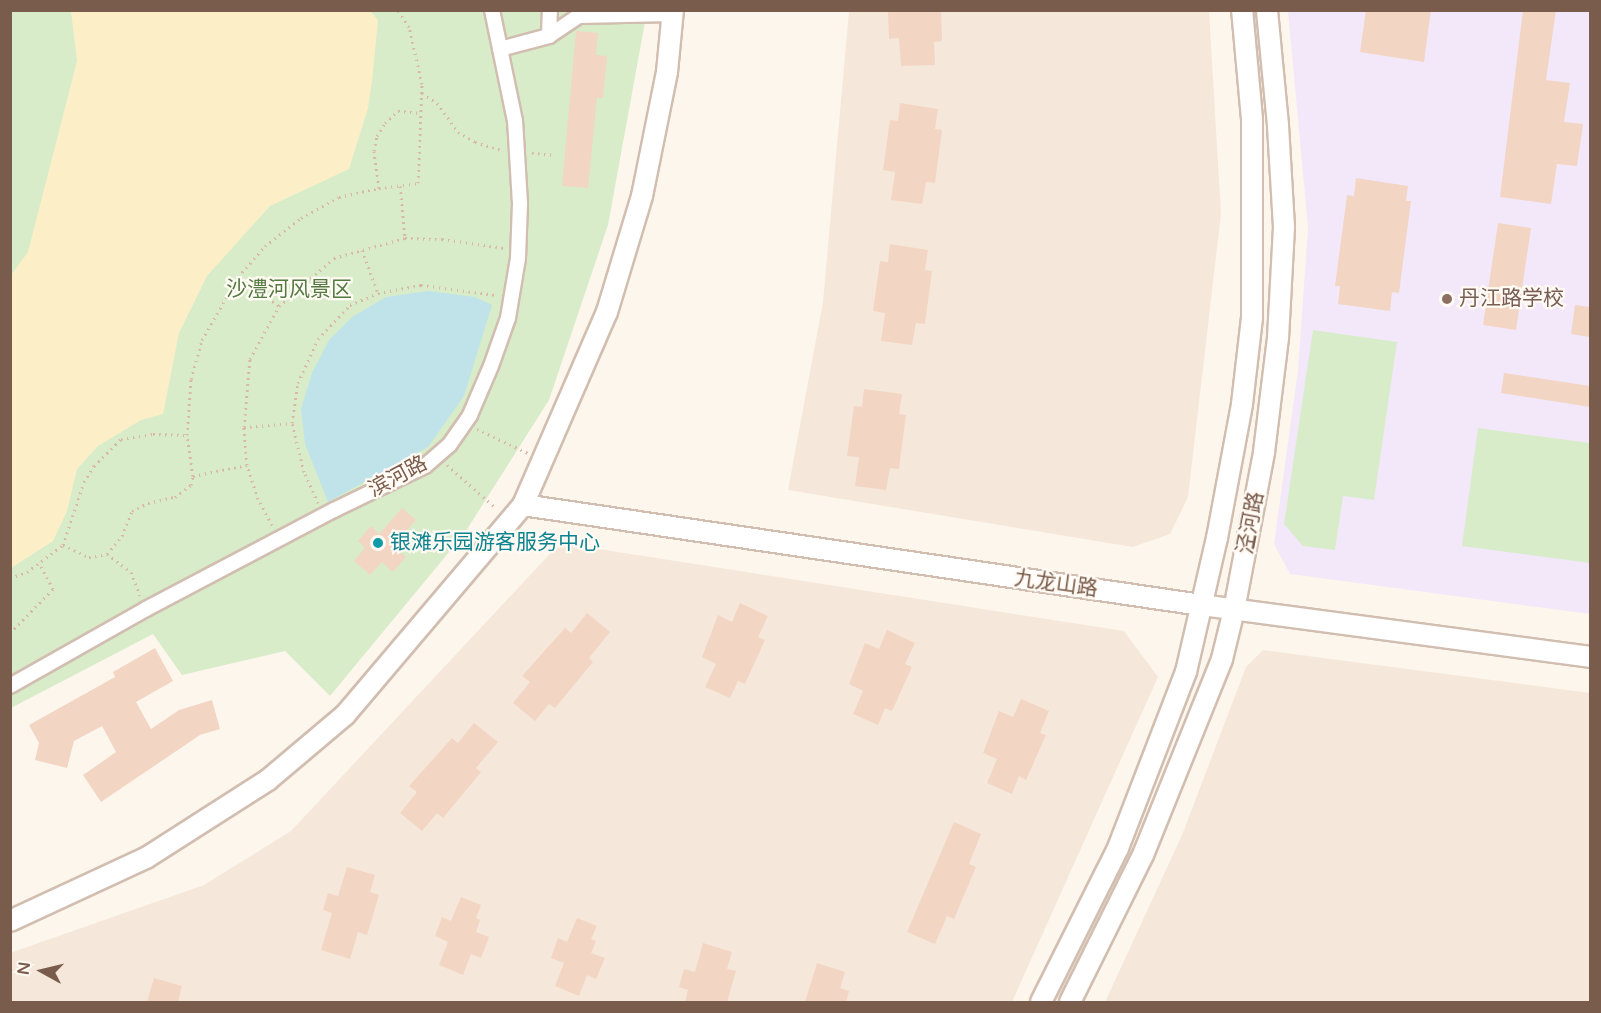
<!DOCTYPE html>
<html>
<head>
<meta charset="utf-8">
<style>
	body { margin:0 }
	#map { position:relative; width:1601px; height:1013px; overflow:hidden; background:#fdf6ec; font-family:"Varela Round","Noto Sans SC",sans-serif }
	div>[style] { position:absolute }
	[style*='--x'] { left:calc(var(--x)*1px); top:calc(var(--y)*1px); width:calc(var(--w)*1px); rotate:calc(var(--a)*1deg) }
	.residential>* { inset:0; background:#f5e8da }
	.education>* { inset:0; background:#f3e8fa }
	.green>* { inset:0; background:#d8ecc9 }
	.sand>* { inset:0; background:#fcefc7 }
	.water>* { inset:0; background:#bfe3e8 }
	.building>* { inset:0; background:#f3d5c3 }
	.path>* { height:3px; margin-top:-1.5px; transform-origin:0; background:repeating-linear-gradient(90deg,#d9b8a5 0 1.5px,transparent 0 6px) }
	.roads { filter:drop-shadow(2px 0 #d1beb0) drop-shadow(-2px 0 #d1beb0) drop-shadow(0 2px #d1beb0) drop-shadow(0 -2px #d1beb0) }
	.street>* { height:14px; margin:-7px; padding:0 7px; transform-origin:7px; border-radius:7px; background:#fff }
	.secondary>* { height:20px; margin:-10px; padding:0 10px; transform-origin:10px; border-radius:10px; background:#fff }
	.dots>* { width:16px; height:16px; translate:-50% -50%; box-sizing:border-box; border:3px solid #fffaf3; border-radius:50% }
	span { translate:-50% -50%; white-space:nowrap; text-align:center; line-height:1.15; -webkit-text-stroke:4.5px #fffaf3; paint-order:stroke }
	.park-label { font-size:21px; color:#537a41 }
	.education-label { font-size:21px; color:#785e54 }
	.left { translate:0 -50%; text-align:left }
	.street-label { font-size:21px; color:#7a5c4d }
	.culture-label { font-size:21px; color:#0d838f }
	.frame { position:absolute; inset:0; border:12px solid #7a5c4d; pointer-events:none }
	.north { position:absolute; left:12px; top:941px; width:60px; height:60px; -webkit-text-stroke:4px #fffaf3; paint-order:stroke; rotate:278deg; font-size:16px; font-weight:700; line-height:24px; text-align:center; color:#7a5c4d }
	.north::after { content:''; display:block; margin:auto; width:21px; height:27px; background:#7a5c4d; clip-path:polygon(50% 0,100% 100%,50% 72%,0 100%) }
</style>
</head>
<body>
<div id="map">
	<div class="residential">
		<i style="clip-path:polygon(849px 11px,1209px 11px,1221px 214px,1188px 497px,1170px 534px,1133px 547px,788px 490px,823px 302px)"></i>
		<i style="clip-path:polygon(560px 543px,1124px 631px,1158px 677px,1012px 1002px,11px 1002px,10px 953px,204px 885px,291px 831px)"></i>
		<i style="clip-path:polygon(1263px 650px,1590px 693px,1590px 1002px,1105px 1002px,1182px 835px,1246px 667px)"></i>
	</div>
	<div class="education">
		<i style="clip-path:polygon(1288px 11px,1590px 11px,1590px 614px,1290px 574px,1274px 544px,1298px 370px,1308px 228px)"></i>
	</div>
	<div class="green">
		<i style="clip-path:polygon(10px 11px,647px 11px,608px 225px,549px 400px,464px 534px,330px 696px,285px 651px,182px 675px,153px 634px,11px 708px)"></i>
		<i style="clip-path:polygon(1313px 330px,1397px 342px,1374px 500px,1343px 496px,1335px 550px,1303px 546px,1284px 524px)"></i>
		<i style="clip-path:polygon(1478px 428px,1590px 443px,1590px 563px,1462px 546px)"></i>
	</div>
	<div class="sand">
		<i style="clip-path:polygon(71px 11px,370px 11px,378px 20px,372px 81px,368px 108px,349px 169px,270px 206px,207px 276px,179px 333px,163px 414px,141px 420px,98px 446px,77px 469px,67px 511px,53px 541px,11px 568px,11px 275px,28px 252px,77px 61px)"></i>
	</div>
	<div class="water">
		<i style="clip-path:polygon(428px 291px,475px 297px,492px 305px,464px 396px,428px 447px,328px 502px,305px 444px,301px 409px,312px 373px,329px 340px,352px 317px,386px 297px)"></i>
	</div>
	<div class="building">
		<i style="clip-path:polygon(888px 10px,941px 10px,942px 41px,934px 42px,935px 65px,901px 66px,899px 38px,889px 39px)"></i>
		<i style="clip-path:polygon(1366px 10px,1431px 10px,1424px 62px,1360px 52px)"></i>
		<i style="clip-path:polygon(1523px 10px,1556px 10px,1546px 80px,1570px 83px,1564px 122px,1583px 124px,1577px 166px,1557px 164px,1551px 204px,1500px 197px)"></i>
		<i style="clip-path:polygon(576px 31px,598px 33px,596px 55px,607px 56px,603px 98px,597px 98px,588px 188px,562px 186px)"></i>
		<i style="clip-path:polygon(900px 103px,938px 109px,935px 129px,942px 130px,935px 183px,926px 182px,922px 204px,891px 200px,895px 172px,883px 170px,890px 120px,898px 121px)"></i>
		<i style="clip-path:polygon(1356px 178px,1408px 186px,1406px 201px,1411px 201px,1399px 293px,1392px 292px,1390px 311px,1338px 304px,1340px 286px,1335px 286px,1347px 195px,1354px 196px)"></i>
		<i style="clip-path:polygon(1498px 223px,1531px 228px,1516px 330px,1483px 325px)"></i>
		<i style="clip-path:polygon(890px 244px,928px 250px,925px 270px,932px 271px,925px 324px,916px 323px,912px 345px,881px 341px,885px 313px,873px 311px,880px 261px,888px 262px)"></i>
		<i style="clip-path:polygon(1575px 305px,1590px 307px,1590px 337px,1571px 334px)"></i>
		<i style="clip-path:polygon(1504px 373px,1590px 386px,1590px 407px,1501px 393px)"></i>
		<i style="clip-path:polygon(864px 389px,902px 394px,899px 414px,906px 415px,899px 469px,890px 468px,886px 490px,855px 486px,859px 457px,847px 456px,854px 406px,862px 407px)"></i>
		<i style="clip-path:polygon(402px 508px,416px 520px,393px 546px,406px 557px,393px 572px,382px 562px,370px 575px,354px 561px,365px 548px,358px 541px,371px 526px,379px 534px)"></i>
		<i style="clip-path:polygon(740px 603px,768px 616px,758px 637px,765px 640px,745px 684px,738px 681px,730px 698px,705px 687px,716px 664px,702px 657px,718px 615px,732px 622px)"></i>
		<i style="clip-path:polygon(587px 613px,610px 632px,589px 658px,593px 662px,555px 708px,549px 704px,535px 721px,513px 703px,530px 682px,522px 676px,565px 628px,571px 633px)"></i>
		<i style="clip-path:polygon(887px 630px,915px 643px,905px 664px,912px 667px,892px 711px,885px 708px,878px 725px,853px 714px,863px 691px,849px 684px,865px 643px,879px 649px)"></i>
		<i style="clip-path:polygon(155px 648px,173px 681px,136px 702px,151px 729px,179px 710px,212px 700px,220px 729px,200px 735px,101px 802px,83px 775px,116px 752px,102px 726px,74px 741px,67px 768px,35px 760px,39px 743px,29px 725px,115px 677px,113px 672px)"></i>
		<i style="clip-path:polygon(1021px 699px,1049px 711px,1040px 733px,1046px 735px,1026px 780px,1019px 776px,1012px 794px,987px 783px,997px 759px,983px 753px,999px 711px,1013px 717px)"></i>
		<i style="clip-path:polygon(474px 723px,498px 742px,476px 768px,481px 772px,443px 818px,437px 813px,422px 831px,400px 813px,417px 792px,409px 786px,452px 738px,458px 743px)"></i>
		<i style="clip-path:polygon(954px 822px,981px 834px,969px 864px,976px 867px,954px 919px,947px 916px,935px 944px,907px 932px)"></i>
		<i style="clip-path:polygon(347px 867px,375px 875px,370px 892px,379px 895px,367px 935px,358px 932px,350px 959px,321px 950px,332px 913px,323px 910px,328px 893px,338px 896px)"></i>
		<i style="clip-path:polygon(461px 897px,481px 905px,476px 918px,480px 920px,476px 932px,489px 937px,481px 958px,471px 954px,463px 975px,439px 965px,448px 942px,435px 936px,442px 917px,451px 921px)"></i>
		<i style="clip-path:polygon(577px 918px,597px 926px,591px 939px,596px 941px,591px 953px,605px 958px,596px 979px,587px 975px,579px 996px,555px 986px,564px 963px,551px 958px,558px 938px,567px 942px)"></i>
		<i style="clip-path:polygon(703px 943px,732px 952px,727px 969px,736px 971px,727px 1002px,685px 1002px,688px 990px,679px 987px,684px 969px,695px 972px)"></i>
		<i style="clip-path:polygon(817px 963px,845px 972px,840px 988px,849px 991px,846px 1002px,805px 1002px)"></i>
		<i style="clip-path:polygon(154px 978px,182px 986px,178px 1002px,147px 1002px)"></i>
	</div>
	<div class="path">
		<i style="--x:422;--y:93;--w:18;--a:34"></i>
		<i style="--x:437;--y:103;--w:36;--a:54"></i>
		<i style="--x:458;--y:132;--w:20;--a:30"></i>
		<i style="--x:475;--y:142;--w:27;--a:17"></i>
		<i style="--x:532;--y:153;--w:22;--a:5"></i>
		<i style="--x:400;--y:186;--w:52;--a:84.5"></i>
		<i style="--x:379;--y:188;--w:37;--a:-98"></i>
		<i style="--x:374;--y:151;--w:15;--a:-79"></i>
		<i style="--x:377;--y:136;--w:15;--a:-58"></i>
		<i style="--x:385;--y:123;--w:18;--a:-43"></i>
		<i style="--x:398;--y:111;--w:23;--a:5"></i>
		<i style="--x:362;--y:250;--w:46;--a:69.6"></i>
		<i style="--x:238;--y:277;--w:50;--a:35.3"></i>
		<i style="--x:244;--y:427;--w:48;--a:-4.8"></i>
		<i style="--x:477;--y:429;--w:56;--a:25.2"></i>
		<i style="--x:447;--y:465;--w:65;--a:41.3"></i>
		<i style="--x:193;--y:476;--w:55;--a:-11.5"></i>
		<i style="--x:318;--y:503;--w:34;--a:-114"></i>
		<i style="--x:304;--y:472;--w:50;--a:-103.8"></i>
		<i style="--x:292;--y:423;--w:40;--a:-81.5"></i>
		<i style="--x:298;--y:383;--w:48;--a:-65.6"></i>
		<i style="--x:318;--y:339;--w:47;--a:-46.7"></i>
		<i style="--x:350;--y:305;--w:30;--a:-23"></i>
		<i style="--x:378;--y:293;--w:44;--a:-10.5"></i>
		<i style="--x:421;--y:285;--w:77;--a:7.5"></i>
		<i style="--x:272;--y:525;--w:30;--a:-118"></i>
		<i style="--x:258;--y:499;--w:36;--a:-108"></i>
		<i style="--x:247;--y:465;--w:38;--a:-95"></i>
		<i style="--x:244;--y:427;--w:68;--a:-85"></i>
		<i style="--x:250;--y:359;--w:60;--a:-61.3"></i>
		<i style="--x:279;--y:306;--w:73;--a:-41.1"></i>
		<i style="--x:334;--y:258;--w:74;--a:-15.7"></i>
		<i style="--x:405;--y:238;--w:37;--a:2"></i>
		<i style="--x:442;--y:239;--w:64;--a:8.1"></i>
		<i style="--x:63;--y:545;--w:29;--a:25"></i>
		<i style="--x:89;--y:557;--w:18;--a:-9"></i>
		<i style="--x:107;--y:554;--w:23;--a:-50"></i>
		<i style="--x:122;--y:536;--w:27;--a:-68"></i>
		<i style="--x:132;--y:511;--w:18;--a:-27"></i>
		<i style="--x:148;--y:503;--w:28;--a:-13"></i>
		<i style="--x:175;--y:497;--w:20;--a:-37"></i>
		<i style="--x:191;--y:485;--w:9;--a:-77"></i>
		<i style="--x:193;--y:476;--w:41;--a:-98.3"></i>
		<i style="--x:107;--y:554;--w:30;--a:37"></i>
		<i style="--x:131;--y:572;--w:25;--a:69"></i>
		<i style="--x:10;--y:578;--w:18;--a:-19"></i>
		<i style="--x:27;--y:572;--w:45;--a:-36.9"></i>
		<i style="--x:63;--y:545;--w:66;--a:-71.6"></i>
		<i style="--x:84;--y:482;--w:19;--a:-58"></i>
		<i style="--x:94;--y:466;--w:38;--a:-45"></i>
		<i style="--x:121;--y:439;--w:32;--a:-9"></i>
		<i style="--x:153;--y:434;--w:34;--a:2"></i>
		<i style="--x:187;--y:435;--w:56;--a:-85.9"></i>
		<i style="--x:191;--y:379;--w:41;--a:-74.2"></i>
		<i style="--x:202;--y:340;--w:73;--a:-60.3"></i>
		<i style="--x:238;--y:277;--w:41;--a:-48.9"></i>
		<i style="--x:265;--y:246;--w:46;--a:-37.9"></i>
		<i style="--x:301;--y:218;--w:43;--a:-28.9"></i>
		<i style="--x:339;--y:197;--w:41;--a:-12.7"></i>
		<i style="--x:379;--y:188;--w:39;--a:-7"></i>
		<i style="--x:418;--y:183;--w:99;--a:-87.7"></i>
		<i style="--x:422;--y:84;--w:58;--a:-102.8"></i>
		<i style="--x:409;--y:27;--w:20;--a:-123"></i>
		<i style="--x:10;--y:633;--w:62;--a:-45.7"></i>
		<i style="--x:53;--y:589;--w:30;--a:-118"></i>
	</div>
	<div class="roads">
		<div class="street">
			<i style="--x:549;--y:36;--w:26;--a:-88"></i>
			<i style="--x:500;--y:49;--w:51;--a:-14.9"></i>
			<i style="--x:549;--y:36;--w:36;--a:-34"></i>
			<i style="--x:579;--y:16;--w:93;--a:-1.2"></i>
			<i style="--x:10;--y:686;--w:156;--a:-29.5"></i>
			<i style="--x:146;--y:609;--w:212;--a:-27.8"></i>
			<i style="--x:334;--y:510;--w:101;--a:-25.8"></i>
			<i style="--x:425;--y:466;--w:33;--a:-41"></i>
			<i style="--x:450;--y:444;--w:35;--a:-55"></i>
			<i style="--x:470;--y:415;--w:53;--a:-66.8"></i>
			<i style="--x:491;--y:366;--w:51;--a:-70.5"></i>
			<i style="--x:508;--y:318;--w:61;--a:-80.5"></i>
			<i style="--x:518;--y:258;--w:54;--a:-87.9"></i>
			<i style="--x:520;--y:204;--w:83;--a:-93.4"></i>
			<i style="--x:515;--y:121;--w:113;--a:-101.7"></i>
		</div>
		<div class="secondary">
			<i style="--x:523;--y:505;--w:685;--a:8.39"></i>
			<i style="--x:1201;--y:605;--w:392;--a:7.6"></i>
			<i style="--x:10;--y:921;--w:150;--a:-24.9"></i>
			<i style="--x:146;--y:858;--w:145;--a:-32.6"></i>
			<i style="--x:268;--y:780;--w:101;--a:-40.2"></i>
			<i style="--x:345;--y:715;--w:275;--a:-49.7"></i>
			<i style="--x:523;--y:505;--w:210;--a:-66.5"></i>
			<i style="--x:607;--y:312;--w:121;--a:-73.2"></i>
			<i style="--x:642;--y:196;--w:126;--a:-78.6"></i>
			<i style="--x:667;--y:72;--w:62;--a:-84.5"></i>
			<i style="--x:1041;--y:1002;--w:172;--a:-63.4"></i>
			<i style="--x:1118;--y:848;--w:189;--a:-68.9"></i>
			<i style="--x:1186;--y:672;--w:138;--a:-77"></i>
			<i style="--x:1217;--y:538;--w:136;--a:-79.4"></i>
			<i style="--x:1242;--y:404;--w:87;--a:-83.4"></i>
			<i style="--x:1252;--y:318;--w:199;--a:-90"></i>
			<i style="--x:1252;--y:119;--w:109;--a:-95.2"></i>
			<i style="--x:1070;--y:1002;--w:164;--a:-63.6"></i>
			<i style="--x:1143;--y:855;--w:211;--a:-68"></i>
			<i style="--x:1222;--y:659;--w:50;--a:-76.2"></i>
			<i style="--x:1234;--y:610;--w:161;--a:-79.2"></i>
			<i style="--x:1264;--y:452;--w:115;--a:-83"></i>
			<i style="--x:1278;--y:338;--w:111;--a:-86.9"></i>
			<i style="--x:1284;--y:227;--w:102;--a:-93.4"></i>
			<i style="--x:1278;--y:125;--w:116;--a:-95.5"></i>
		</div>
	</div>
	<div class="dots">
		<i style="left:1447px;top:299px;background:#8d6e63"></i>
		<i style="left:378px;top:543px;background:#0f9aa8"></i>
	</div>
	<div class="park-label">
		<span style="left:289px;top:290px">沙澧河风景区</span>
	</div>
	<div class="education-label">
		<span class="left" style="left:1459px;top:299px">丹江路学校</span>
	</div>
	<div class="street-label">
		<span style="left:398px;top:477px;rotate:-28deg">滨河路</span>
		<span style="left:1251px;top:523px;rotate:-79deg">泾河路</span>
		<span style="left:1056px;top:584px;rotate:8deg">九龙山路</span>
	</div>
	<div class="culture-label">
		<span class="left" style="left:390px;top:543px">银滩乐园游客服务中心</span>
	</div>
	<div class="frame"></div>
	<div class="north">N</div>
</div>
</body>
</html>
